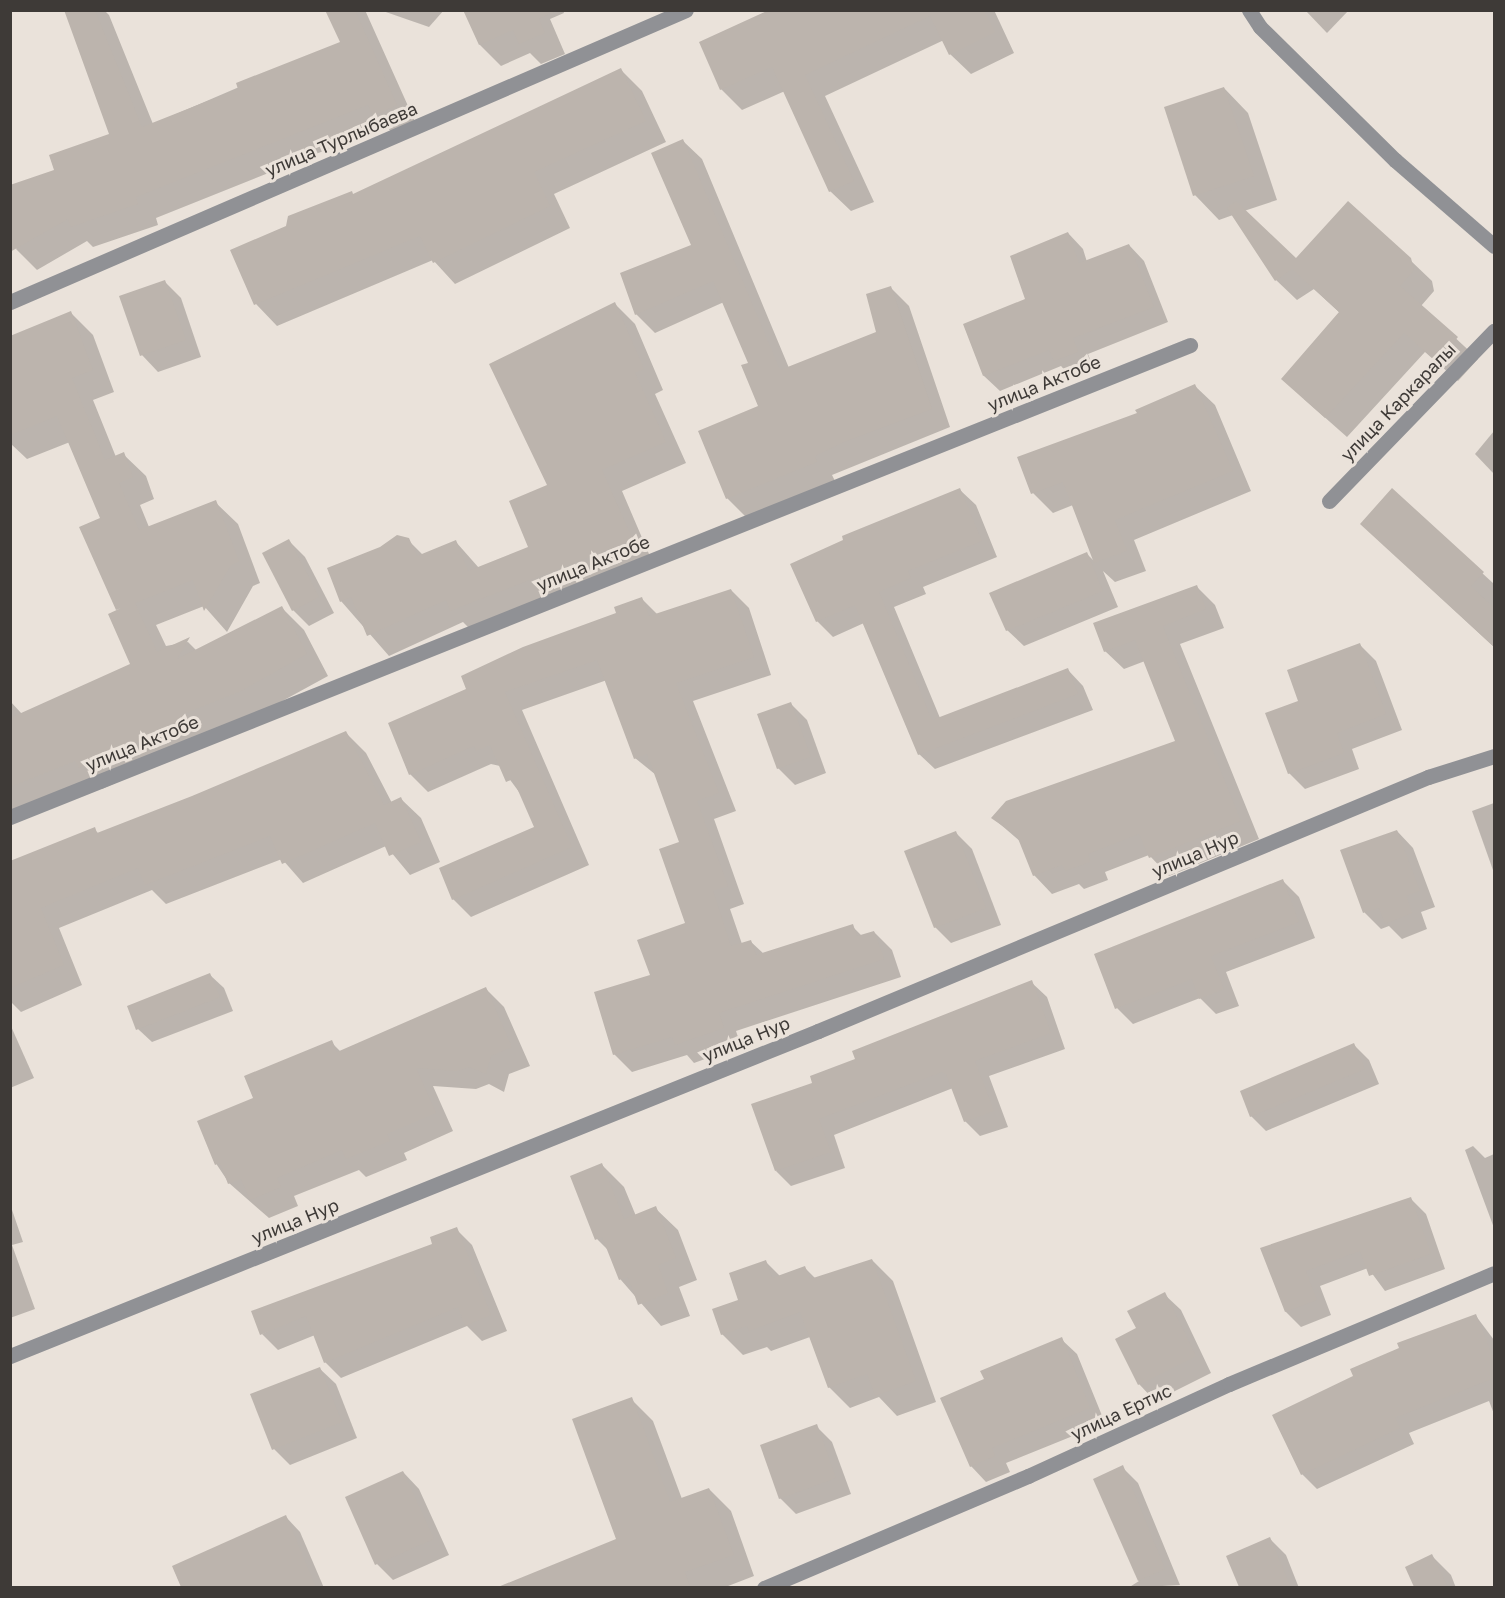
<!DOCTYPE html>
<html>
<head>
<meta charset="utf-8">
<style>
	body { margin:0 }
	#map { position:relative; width:1505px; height:1598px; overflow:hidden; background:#eae2da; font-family:"Golos Text",sans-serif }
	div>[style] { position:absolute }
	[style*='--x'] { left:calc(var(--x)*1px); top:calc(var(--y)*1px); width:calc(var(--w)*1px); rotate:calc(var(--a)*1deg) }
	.shadow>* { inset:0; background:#0003 }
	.building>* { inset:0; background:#bcb4ad }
	.minor>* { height:15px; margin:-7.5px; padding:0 7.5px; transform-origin:7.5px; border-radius:7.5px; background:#909195 }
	span { translate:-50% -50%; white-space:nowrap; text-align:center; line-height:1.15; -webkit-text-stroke:6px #eae2da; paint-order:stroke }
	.street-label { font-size:18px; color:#3e3a37 }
	.frame { position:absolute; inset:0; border:12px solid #3e3a37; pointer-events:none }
</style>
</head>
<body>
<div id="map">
	<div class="shadow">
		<i style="clip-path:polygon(66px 10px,104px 10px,109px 15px,153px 124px,342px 43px,327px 10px,365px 10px,417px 126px,395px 136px,386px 126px,156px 218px,158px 225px,93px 247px,87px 241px,37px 270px,16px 249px,56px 171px,111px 135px)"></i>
		<i style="clip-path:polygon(380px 10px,444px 10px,429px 27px)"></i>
		<i style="clip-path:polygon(465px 10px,563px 10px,564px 13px,550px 19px,565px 54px,541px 64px,530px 53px,501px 66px,480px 45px)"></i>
		<i style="clip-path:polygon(796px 10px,994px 10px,1014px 53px,971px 74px,950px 54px,944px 40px,825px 96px,874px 202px,851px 211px,830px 191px,785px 91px,742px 110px,721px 89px)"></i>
		<i style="clip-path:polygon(1305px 10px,1349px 10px,1327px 33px)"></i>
		<i style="clip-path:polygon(621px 70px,642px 91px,666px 142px,554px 194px,570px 228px,455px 284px,433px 260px,277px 326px,256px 304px,287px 227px)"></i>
		<i style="clip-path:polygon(1224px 88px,1248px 113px,1277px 200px,1244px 211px,1296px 260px,1410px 260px,1432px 281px,1434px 291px,1421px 306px,1478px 359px,1458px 381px,1425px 352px,1347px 437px,1304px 399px,1340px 313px,1314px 289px,1297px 300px,1276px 280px,1233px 215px,1219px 220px,1195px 195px)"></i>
		<i style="clip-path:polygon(683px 141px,702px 159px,789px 368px,877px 333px,891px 288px,909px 306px,950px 427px,832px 475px,835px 481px,746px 517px,727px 498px,760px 407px,750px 363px,724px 302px,655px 333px,636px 314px,693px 245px)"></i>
		<i style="clip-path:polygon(1068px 233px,1083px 249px,1087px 262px,1129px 245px,1144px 261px,1168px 322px,1088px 354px,1093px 367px,1070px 376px,1061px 366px,1000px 391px,984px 376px,964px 325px,1027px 300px)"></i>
		<i style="clip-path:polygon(165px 282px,181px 298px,201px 357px,158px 372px,142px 355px)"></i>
		<i style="clip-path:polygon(615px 304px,635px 324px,663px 390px,655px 394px,686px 463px,622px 491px,652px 561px,472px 631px,463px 622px,389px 656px,341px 601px,408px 540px,423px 555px,456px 542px,479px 568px,530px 548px)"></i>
		<i style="clip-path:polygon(71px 313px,93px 335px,114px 392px,93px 400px,116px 457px,123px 454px,146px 476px,154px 499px,140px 505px,149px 527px,215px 502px,238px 524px,260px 583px,253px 586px,227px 632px,204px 606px,156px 625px,166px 646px,188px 642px,197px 651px,282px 608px,304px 630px,328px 676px,209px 741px,102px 789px,96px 783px,10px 817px,10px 701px,22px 714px,132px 665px,102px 519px,70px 442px,27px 459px,10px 443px,10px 338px)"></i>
		<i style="clip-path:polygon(1195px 386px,1215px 405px,1251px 491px,1134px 540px,1146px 571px,1115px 582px,1103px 571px,1118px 607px,1024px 646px,1007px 630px,1087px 554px,1095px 562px,1073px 505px,1053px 513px,1033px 493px,1019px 458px,1139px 414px)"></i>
		<i style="clip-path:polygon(1494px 431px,1494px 474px,1475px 454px)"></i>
		<i style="clip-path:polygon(960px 490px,976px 505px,997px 557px,923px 587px,926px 594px,894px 607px,940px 718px,1068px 670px,1083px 686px,1093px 710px,935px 769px,919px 754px,864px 623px,833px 637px,817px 621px)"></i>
		<i style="clip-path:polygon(1392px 490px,1494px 584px,1494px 647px,1362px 524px)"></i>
		<i style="clip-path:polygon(289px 541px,305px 557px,334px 613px,309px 626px,293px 610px)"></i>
		<i style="clip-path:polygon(1197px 587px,1215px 605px,1224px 628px,1180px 644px,1259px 839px,1169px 876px,1149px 855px,1105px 872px,1108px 880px,1084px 889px,1079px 884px,1052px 894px,1034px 875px,1022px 843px,993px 818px,1177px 742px,1145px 661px,1124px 669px,1105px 651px)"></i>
		<i style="clip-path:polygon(731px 590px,749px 608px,771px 675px,693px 701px,736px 811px,714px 819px,744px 904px,730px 909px,742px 944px,750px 941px,764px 954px,852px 926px,862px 936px,874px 932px,892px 950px,901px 977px,736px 1031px,741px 1046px,694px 1063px,687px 1055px,632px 1072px,614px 1054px,652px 976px,687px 924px,681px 843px,656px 775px,635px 758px,607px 680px,522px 710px,589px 865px,471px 917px,453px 899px,536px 828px,522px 796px,500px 766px,491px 764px,428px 792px,410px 774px,468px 690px,618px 614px,641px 598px,658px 615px)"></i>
		<i style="clip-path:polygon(1360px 645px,1376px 661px,1402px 730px,1352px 749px,1359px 769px,1305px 789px,1289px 773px,1300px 702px)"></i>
		<i style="clip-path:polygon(791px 704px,807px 720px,826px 773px,795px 785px,778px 768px)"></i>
		<i style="clip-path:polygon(346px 733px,366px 753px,392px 803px,401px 799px,421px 818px,440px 862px,410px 875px,386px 846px,303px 883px,282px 859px,166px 904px,152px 890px,59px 928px,82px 985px,21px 1012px,10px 1001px,10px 862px,94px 829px,99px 834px,193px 798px)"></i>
		<i style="clip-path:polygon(1494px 803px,1494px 873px,1472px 811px)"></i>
		<i style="clip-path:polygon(1397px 831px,1413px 848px,1435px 907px,1421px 912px,1427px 929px,1402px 939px,1389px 926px,1381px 929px,1365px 913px,1342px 851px)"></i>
		<i style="clip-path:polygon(956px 833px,972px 849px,1001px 925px,951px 943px,935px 927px)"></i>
		<i style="clip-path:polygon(1283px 881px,1299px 897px,1315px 938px,1226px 972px,1239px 1006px,1216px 1014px,1200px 998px,1133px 1024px,1117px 1008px)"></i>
		<i style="clip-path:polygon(210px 975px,224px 988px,233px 1011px,152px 1042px,138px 1029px)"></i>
		<i style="clip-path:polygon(1031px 982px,1047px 997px,1065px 1049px,989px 1076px,1008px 1127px,980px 1136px,965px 1121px,953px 1088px,834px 1135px,845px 1168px,791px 1186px,776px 1171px,814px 1084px,857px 1060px)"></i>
		<i style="clip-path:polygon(486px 989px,504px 1007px,530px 1066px,509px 1074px,504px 1092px,489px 1084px,476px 1089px,433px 1086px,453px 1131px,404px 1153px,407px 1160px,366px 1177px,359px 1170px,294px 1196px,298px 1206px,269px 1218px,229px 1183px,217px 1165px,199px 1122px,255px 1099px,331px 1042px,341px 1052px)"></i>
		<i style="clip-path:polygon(10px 1024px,34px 1078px,10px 1088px)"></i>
		<i style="clip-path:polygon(1354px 1045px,1369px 1060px,1379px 1084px,1266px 1131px,1251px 1116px)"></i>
		<i style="clip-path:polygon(1473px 1146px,1485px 1158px,1494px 1154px,1494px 1228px,1465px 1150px)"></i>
		<i style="clip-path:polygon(602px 1165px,624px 1187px,636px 1216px,655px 1208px,678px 1230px,697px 1280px,679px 1287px,690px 1316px,661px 1326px,621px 1280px,610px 1252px,597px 1239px)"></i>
		<i style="clip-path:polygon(1411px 1199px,1426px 1214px,1445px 1269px,1385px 1291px,1368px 1268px,1320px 1286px,1331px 1315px,1301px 1327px,1286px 1312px,1262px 1249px)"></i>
		<i style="clip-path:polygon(10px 1204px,23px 1242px,12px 1245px,35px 1309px,10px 1318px)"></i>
		<i style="clip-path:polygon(456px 1229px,472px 1245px,507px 1331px,482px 1341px,467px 1326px,341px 1378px,325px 1362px,315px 1335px,278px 1350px,262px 1334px,434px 1245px)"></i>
		<i style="clip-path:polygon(872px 1260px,893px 1281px,936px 1402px,897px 1416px,879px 1397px,850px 1408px,829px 1387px,810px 1337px,771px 1351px,767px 1347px,743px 1355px,722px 1334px,766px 1262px,780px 1276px,805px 1268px,816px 1279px)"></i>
		<i style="clip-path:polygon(1164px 1294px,1181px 1310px,1211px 1373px,1155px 1401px,1139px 1384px,1117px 1339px,1138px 1329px)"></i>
		<i style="clip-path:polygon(1476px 1316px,1494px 1340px,1494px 1414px,1489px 1401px,1409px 1433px,1414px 1444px,1317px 1489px,1302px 1474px)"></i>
		<i style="clip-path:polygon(1061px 1339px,1077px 1354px,1105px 1423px,1006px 1463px,1010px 1472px,986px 1482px,971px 1466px,986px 1380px)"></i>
		<i style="clip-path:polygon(319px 1368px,336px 1384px,357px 1438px,290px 1465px,274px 1449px)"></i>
		<i style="clip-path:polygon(631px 1399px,653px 1421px,682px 1499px,709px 1489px,731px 1511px,754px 1576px,723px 1588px,497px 1588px,618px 1540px)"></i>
		<i style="clip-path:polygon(816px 1426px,832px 1442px,851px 1494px,796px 1514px,780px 1498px)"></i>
		<i style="clip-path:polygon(1122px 1467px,1138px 1483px,1180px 1585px,1128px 1588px,1139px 1581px,1095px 1479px)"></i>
		<i style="clip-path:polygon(403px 1472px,419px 1489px,449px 1555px,393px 1580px,377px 1564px)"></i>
		<i style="clip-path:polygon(286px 1517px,300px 1532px,324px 1588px,182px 1588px,173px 1567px)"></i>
		<i style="clip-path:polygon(1270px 1539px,1286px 1555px,1299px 1588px,1241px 1588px,1228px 1557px)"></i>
		<i style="clip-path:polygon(1432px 1556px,1451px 1575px,1456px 1588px,1416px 1588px,1407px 1568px)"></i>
	</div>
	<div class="building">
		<i style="clip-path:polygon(64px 10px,95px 10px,142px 127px,238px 89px,236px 83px,340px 42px,325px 10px,355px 10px,397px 105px,373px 116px,368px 105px,136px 197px,138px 204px,71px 227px,68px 219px,10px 252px,10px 185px,54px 170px,49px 155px,109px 134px)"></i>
		<i style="clip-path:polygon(463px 10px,558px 10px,539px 19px,545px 33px,519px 44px,513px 30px,479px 45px)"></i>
		<i style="clip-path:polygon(769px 10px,984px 10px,995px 32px,949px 55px,930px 16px,805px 75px,854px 181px,829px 192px,772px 67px,720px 90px,699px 42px)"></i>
		<i style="clip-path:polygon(621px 68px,646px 121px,534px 172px,550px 206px,433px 263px,420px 236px,254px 305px,230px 250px,286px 226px,288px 216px,352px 191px,353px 194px)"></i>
		<i style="clip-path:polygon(1224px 87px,1254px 176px,1193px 196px,1164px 107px)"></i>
		<i style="clip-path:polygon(683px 139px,780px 370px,876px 332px,866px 294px,891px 286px,932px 409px,844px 442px,815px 456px,817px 462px,726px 499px,698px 431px,758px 406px,741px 365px,748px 363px,713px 281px,635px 315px,620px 273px,691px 245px,651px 153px)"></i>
		<i style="clip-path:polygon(1236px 201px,1296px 258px,1348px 201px,1411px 258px,1414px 270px,1400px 286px,1458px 337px,1437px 362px,1404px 333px,1325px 418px,1281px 379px,1339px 312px,1292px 269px,1275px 281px,1227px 208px)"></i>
		<i style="clip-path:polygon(1068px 232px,1079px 263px,1129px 244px,1154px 307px,1073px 338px,1078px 352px,1054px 361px,1049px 350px,983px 376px,963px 324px,1025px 299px,1010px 256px)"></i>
		<i style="clip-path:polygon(165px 280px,186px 340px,140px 356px,119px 296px)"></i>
		<i style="clip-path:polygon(615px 302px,644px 369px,635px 373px,666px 442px,602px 470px,633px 540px,450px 611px,446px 600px,367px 636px,351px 597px,340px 602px,327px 568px,380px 547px,397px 535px,409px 538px,417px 556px,456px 540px,468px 571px,528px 547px,509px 501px,547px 485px,489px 364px)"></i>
		<i style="clip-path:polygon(71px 311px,93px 370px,72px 378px,105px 460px,124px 452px,133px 477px,119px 483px,139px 530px,216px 500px,239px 561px,231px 565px,204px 611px,193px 580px,135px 603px,157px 652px,190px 637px,177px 659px,282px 606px,307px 654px,241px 691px,186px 713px,188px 719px,79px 768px,75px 761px,10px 787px,10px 718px,130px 664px,108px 614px,121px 608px,116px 610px,79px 527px,100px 518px,57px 416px,10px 435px,10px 336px)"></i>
		<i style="clip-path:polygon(1195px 384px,1233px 471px,1115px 520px,1127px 551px,1094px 563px,1063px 482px,1031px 494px,1017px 457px,1137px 413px,1135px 410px)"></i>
		<i style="clip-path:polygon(960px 488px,982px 541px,908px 571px,911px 578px,879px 592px,932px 720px,1068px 668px,1078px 694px,918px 755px,855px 605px,816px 622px,790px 564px,843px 540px,842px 536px)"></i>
		<i style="clip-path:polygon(1392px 488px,1484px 572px,1471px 586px,1494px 608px,1494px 647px,1360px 524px)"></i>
		<i style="clip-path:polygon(289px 539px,319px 597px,292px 611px,262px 553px)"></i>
		<i style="clip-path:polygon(1087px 552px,1103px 591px,1006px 631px,989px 593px)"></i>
		<i style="clip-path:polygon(1197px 585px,1206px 609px,1163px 626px,1241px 821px,1149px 858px,1139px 834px,1088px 854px,1090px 862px,1065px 871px,1062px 865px,1033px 876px,1017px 836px,991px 818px,1006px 801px,1175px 741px,1135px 640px,1104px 652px,1093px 623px)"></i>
		<i style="clip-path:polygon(731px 589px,754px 657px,676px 683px,719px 793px,697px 801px,728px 886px,713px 891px,731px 946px,751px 940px,756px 955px,853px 924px,857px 936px,874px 931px,884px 959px,719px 1013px,724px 1028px,675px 1045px,672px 1037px,613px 1055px,594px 992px,650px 975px,637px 940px,685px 923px,659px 849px,679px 842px,647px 754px,634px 759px,597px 660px,505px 692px,572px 847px,452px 900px,439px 868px,534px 827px,513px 779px,506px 782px,490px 745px,476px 751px,474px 746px,409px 775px,388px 723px,466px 689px,461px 676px,523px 647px,616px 613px,614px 607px,642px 597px,649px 616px)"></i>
		<i style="clip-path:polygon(1360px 643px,1386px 714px,1337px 733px,1344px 753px,1288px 774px,1265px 713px,1298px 701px,1287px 670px)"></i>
		<i style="clip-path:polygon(791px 702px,811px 757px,777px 769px,757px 714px)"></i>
		<i style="clip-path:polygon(346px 731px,384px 805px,401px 797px,421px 842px,389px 856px,375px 823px,282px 864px,270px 836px,145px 885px,138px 868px,41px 908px,64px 965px,10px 988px,10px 861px,95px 827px,97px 833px,192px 796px)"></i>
		<i style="clip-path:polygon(1397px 830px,1420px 891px,1406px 896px,1412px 913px,1385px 924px,1379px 908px,1363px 913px,1340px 850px)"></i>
		<i style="clip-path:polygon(956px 831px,986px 908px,934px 928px,904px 851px)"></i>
		<i style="clip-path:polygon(1283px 879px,1299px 922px,1211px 956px,1224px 989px,1199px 999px,1192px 979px,1115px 1009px,1094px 954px)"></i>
		<i style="clip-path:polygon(210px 973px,220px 997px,136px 1030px,127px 1006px)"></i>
		<i style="clip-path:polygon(1032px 980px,1051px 1033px,975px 1061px,994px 1111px,964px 1122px,946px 1074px,942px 1072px,819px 1119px,831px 1152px,775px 1171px,751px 1104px,812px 1083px,810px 1076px,855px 1059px,852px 1051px)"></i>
		<i style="clip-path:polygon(486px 987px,512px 1047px,491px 1056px,486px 1074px,469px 1067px,457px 1071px,416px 1068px,436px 1113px,387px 1134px,390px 1141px,346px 1159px,342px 1150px,277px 1178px,281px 1187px,250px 1200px,241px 1179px,228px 1184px,220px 1163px,215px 1165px,197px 1121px,253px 1098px,244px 1076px,332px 1040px,337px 1052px)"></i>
		<i style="clip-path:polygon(1354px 1043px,1365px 1069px,1250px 1117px,1240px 1091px)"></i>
		<i style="clip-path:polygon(602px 1163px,624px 1219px,656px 1206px,676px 1258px,658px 1265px,668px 1293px,638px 1305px,628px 1277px,619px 1280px,602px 1237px,595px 1240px,570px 1176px)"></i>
		<i style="clip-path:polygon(1411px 1197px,1431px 1254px,1369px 1276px,1360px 1251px,1306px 1271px,1317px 1300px,1285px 1312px,1260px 1248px)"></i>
		<i style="clip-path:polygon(457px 1227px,491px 1315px,465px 1326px,458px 1307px,324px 1363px,306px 1316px,260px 1335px,251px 1311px,432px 1244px,430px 1237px)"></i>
		<i style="clip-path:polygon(872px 1259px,916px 1381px,875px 1396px,867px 1374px,828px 1388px,800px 1312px,749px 1331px,747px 1326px,721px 1335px,712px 1309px,738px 1300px,729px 1273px,766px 1260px,772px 1278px,805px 1266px,810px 1279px)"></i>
		<i style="clip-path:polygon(1165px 1292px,1196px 1356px,1138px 1385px,1115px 1339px,1136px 1328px,1127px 1311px)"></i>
		<i style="clip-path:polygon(1476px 1314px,1494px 1360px,1494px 1378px,1395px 1418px,1400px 1428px,1301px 1475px,1272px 1415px,1353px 1376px,1350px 1369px,1399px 1348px,1397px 1343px)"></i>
		<i style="clip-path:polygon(1062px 1337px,1090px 1408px,992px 1448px,995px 1456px,970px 1467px,940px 1398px,984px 1379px,980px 1371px)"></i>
		<i style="clip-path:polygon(320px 1367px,342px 1422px,272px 1450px,250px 1394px)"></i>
		<i style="clip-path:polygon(632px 1397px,670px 1502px,709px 1488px,734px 1555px,685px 1572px,690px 1587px,498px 1587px,616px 1539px,572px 1419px)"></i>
		<i style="clip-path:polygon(817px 1424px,836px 1478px,779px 1499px,760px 1445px)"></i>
		<i style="clip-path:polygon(1123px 1465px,1165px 1569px,1138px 1581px,1093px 1479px)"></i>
		<i style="clip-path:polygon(403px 1471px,434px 1539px,375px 1565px,345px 1497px)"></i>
		<i style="clip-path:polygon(286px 1515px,316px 1587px,181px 1587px,172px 1566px)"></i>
		<i style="clip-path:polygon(1270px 1537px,1291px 1587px,1239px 1587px,1226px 1556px)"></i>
		<i style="clip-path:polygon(1432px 1554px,1448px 1587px,1414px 1587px,1405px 1567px)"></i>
	</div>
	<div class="minor">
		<i style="--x:1249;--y:10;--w:20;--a:57"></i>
		<i style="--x:1260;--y:27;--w:190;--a:44.6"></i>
		<i style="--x:1395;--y:160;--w:131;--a:41"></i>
		<i style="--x:10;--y:302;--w:736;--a:-23.36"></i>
		<i style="--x:1329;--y:501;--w:237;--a:-45.9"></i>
		<i style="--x:10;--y:817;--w:1271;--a:-21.8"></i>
		<i style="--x:10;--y:1356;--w:871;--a:-21.91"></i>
		<i style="--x:818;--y:1031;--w:661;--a:-22.61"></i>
		<i style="--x:1428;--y:777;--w:69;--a:-17.7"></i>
		<i style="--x:764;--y:1588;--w:287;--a:-23"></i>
		<i style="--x:1028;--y:1476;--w:221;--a:-24.6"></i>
		<i style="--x:1229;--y:1384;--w:287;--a:-22.7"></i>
	</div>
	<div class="street-label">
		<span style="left:341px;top:139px;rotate:-23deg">улица Турлыбаева</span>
		<span style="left:1044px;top:383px;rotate:-22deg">улица Актобе</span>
		<span style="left:1398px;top:402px;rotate:-46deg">улица Каркаралы</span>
		<span style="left:593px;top:563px;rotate:-22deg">улица Актобе</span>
		<span style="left:142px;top:743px;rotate:-22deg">улица Актобе</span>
		<span style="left:1195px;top:854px;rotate:-23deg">улица Нур</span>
		<span style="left:746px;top:1039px;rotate:-22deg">улица Нур</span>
		<span style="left:295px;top:1221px;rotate:-22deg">улица Нур</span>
		<span style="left:1121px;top:1412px;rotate:-25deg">улица Ертис</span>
	</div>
	<div class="frame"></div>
</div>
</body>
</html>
